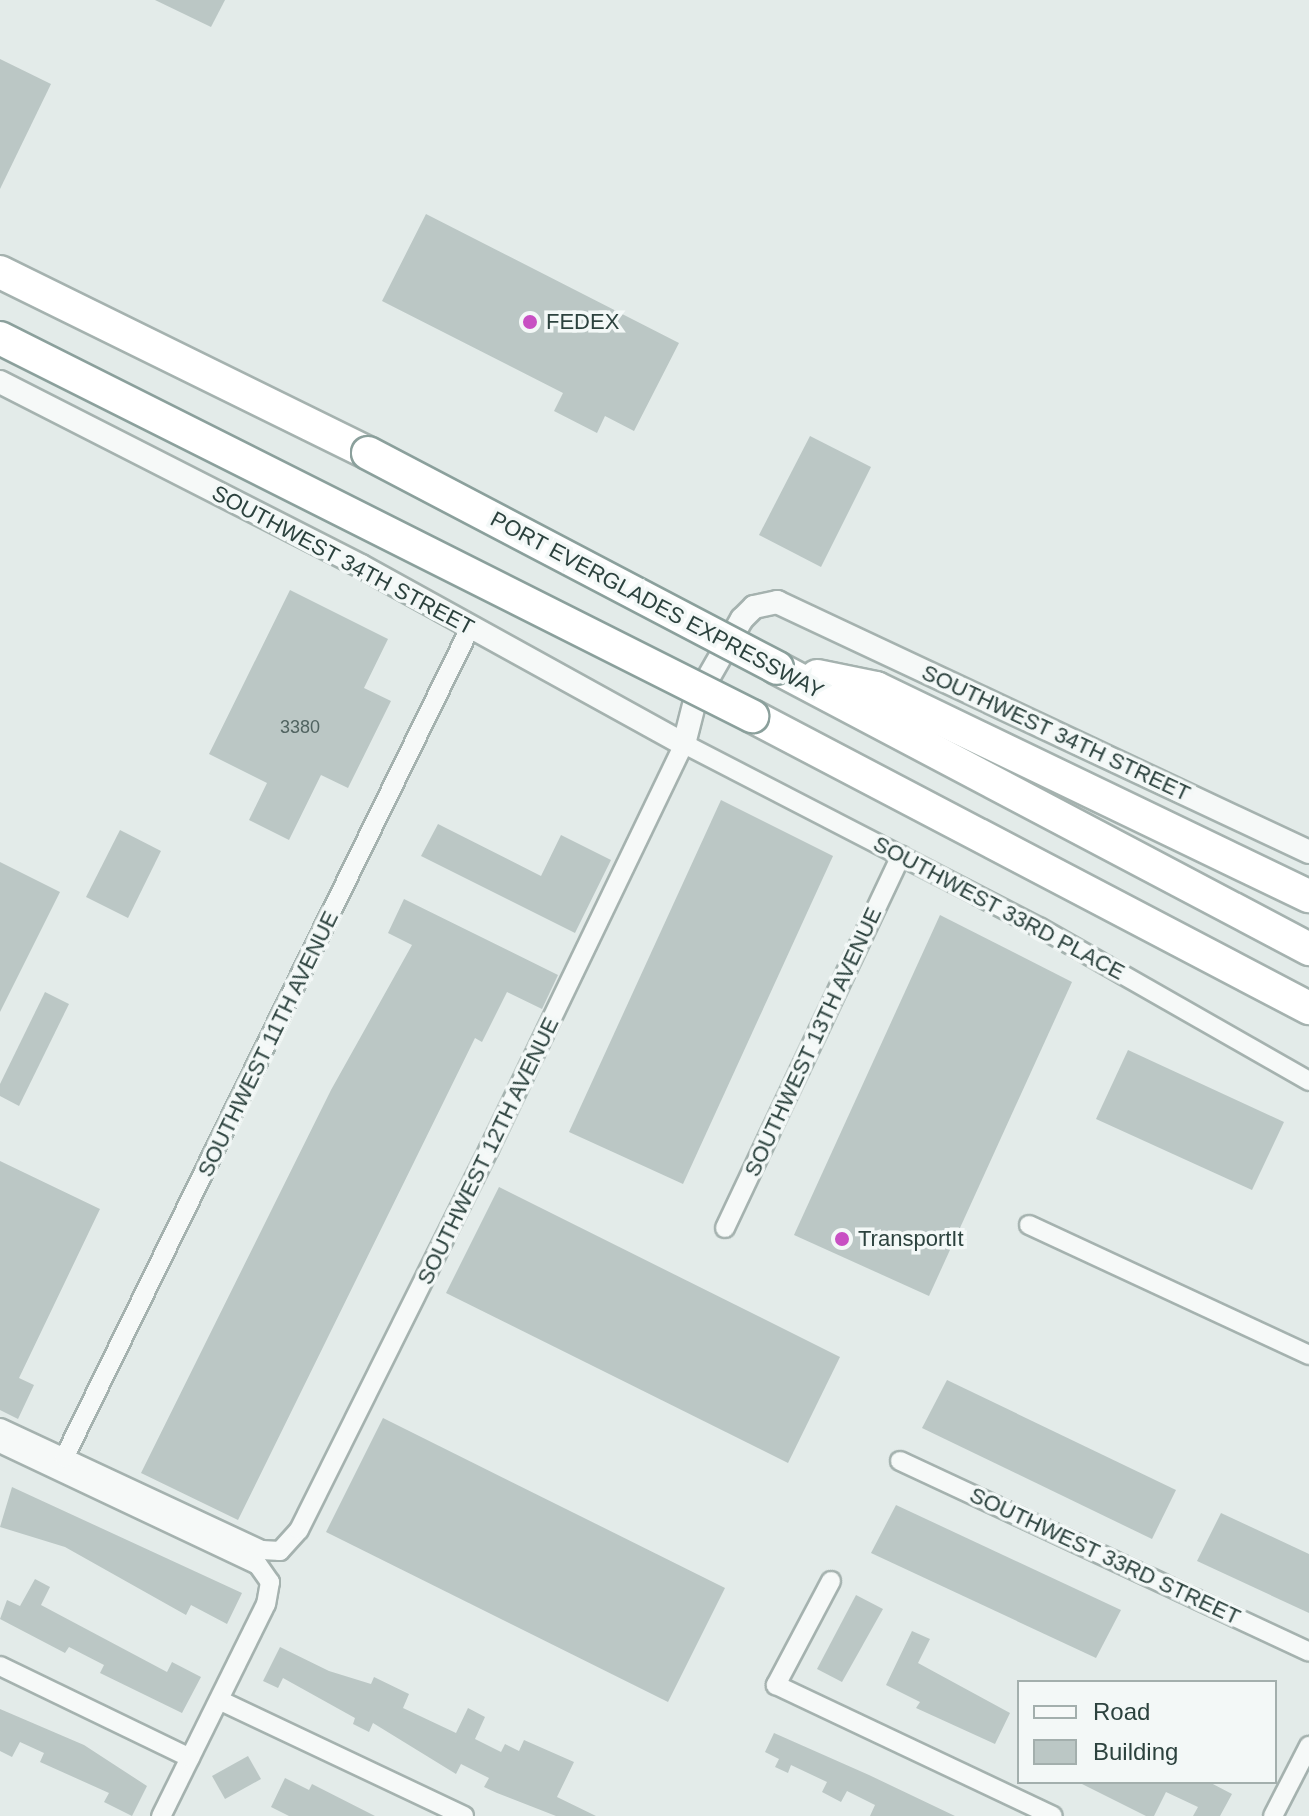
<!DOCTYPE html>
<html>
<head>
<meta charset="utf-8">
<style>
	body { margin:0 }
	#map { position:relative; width:1309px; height:1816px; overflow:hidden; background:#e3ebe9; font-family:Arial,sans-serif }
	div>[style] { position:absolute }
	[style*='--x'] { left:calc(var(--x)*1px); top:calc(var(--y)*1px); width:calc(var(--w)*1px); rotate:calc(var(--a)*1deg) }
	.building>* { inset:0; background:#bbc7c5 }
	.roads { filter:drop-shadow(2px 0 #a5b2af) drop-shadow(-2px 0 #a5b2af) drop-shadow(0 2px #a5b2af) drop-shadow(0 -2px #a5b2af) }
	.minor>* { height:18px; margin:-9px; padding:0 9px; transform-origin:9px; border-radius:9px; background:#f6f9f8 }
	.tertiary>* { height:22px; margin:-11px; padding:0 11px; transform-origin:11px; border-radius:11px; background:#f6f9f8 }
	.motorway>* { height:32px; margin:-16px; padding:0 16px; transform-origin:16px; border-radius:16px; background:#fff }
	.bridges { filter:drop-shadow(2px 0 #8ba09c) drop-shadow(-2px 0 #8ba09c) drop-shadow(0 2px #8ba09c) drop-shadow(0 -2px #8ba09c) }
	.motorway-bridge>* { height:32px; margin:-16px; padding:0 16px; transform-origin:16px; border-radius:16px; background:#fff }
	.dots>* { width:22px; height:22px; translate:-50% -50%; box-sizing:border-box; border:4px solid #f3f8f7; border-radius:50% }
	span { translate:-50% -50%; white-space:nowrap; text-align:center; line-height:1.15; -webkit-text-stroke:7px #f3f8f7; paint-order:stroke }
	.number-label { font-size:18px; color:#506360 }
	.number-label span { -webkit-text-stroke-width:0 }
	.poi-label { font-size:22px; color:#2c423e }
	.left { translate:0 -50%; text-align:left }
	.street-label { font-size:22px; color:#2c423e }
	.legend { position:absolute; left:1017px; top:1680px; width:260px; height:104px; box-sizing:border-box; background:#f3f8f7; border:2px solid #a3afad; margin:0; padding:10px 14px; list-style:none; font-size:24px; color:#2c423e }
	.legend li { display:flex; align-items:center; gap:16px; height:40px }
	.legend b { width:40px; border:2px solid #a3afad }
</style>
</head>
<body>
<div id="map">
	<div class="building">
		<i style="clip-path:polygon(155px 0,225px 0,211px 27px)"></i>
		<i style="clip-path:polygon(0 59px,51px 84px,0 189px)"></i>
		<i style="clip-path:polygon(426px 214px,679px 343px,634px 431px,605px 416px,597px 433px,554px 411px,563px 393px,382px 301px)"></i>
		<i style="clip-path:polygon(810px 436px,871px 467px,821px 567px,759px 535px)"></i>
		<i style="clip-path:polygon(290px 590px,388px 639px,364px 688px,391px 701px,348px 788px,321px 775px,289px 840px,249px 820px,267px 783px,209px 754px)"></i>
		<i style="clip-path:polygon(721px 800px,833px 856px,683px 1184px,569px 1132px)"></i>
		<i style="clip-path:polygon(438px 824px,541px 876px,561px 835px,611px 860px,575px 933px,421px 856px)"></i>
		<i style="clip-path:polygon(120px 830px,161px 851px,128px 918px,86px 897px)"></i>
		<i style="clip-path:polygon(0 862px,60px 892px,0 1012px)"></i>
		<i style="clip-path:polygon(404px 899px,558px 975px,542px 1009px,507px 992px,482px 1042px,475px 1038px,238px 1520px,141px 1473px,331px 1090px,412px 945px,388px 933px)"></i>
		<i style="clip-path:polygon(940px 915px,1072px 982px,929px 1296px,794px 1235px)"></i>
		<i style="clip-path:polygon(45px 992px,69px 1004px,19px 1106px,0 1096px,0 1084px)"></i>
		<i style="clip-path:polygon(1128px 1050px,1284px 1122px,1252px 1190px,1096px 1119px)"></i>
		<i style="clip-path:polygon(0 1161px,100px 1209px,19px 1378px,34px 1385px,18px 1419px,0 1410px)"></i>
		<i style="clip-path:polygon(499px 1187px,840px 1357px,788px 1463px,446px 1293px)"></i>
		<i style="clip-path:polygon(947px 1380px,1176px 1490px,1152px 1539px,922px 1428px)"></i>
		<i style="clip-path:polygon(383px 1418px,725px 1588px,668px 1702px,326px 1532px)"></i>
		<i style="clip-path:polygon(12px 1487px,242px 1593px,227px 1624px,191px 1605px,186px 1615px,65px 1547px,0 1527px)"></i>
		<i style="clip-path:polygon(896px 1505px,1121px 1610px,1096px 1658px,871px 1553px)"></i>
		<i style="clip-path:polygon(1221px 1513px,1309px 1554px,1309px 1613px,1197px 1561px)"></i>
		<i style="clip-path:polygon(35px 1579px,50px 1587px,41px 1605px,167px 1672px,172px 1662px,201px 1677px,182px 1713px,100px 1673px,104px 1665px,69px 1647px,65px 1653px,0 1619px,7px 1600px,20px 1606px)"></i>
		<i style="clip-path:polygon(856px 1595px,883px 1609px,842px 1682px,817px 1669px)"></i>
		<i style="clip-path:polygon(912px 1631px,930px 1639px,918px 1663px,1010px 1713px,995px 1744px,916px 1708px,920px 1702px,886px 1685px)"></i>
		<i style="clip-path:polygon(280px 1647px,329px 1671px,371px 1684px,374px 1677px,409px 1694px,403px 1708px,456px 1733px,468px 1708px,485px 1717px,475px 1739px,501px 1752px,505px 1744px,519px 1751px,524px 1740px,574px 1762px,557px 1797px,596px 1816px,556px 1816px,497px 1793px,484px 1787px,489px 1778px,461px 1764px,456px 1774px,373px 1723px,369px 1732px,353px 1724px,355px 1718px,283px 1678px,278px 1688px,263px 1681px)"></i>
		<i style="clip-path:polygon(0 1709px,84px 1745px,147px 1786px,132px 1816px,104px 1802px,109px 1793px,40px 1762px,44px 1753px,20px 1742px,12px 1757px,0 1751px)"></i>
		<i style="clip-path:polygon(774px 1733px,869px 1775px,955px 1816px,870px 1816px,875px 1805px,847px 1791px,841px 1802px,822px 1792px,827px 1782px,791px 1765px,788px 1773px,775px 1767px,779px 1759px,765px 1752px)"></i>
		<i style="clip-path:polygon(248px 1756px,261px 1779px,225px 1799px,212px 1776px)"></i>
		<i style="clip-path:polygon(285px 1778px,309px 1790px,312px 1784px,375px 1816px,289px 1816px,271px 1807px)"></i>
		<i style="clip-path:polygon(1078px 1782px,1209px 1782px,1232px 1794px,1220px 1816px,1193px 1816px,1198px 1807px,1166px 1792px,1154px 1816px,1146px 1816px)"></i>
	</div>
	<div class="roads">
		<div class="minor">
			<i style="--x:1029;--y:1225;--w:309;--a:24.9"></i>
			<i style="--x:725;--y:1228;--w:412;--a:-64.7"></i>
			<i style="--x:0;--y:1428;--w:289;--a:25"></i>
			<i style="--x:262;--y:1550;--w:18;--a:3"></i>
			<i style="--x:280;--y:1551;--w:28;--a:-48"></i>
			<i style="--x:299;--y:1530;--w:426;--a:-63.5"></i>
			<i style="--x:489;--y:1149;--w:449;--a:-64.3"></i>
			<i style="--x:684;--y:744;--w:399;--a:27.3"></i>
			<i style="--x:1039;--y:927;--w:311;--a:29.7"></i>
			<i style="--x:0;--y:1443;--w:285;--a:25.3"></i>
			<i style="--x:258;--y:1565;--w:21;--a:55"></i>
			<i style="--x:270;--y:1582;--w:22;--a:100"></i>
			<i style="--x:266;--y:1604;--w:237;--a:116.3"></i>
			<i style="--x:64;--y:1458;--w:924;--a:-63.93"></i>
			<i style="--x:900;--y:1461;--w:451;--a:25"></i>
			<i style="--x:831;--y:1581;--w:118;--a:117.9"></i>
			<i style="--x:776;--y:1685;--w:306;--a:25.3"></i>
			<i style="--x:0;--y:1666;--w:211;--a:25.8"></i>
			<i style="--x:219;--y:1700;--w:271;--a:25.3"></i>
			<i style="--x:1273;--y:1816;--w:79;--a:-62.8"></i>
		</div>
		<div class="tertiary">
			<i style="--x:0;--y:382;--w:405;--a:27"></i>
			<i style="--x:361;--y:566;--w:369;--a:28.9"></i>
			<i style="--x:684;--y:744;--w:44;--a:-75.7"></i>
			<i style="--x:695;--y:701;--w:95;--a:-60.2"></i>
			<i style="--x:742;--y:619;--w:17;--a:-45"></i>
			<i style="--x:754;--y:607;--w:24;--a:-12"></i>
			<i style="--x:777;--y:602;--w:588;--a:25.17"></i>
		</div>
		<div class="motorway">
			<i style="--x:0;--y:272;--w:410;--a:26.2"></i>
			<i style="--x:777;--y:668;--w:602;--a:27.84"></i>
			<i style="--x:817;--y:676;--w:60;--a:11.5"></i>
			<i style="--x:876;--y:688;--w:480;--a:25.7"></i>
			<i style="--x:752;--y:716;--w:629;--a:27.67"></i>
		</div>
	</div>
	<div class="bridges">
		<div class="motorway-bridge">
			<i style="--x:0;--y:338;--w:842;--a:26.69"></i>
			<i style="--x:368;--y:453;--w:462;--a:27.7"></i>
		</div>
	</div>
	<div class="dots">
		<i style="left:530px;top:322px;background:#c850c3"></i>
		<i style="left:842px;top:1239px;background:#c850c3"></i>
	</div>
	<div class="number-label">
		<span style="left:300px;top:727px">3380</span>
	</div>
	<div class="poi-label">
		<span class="left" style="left:546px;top:322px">FEDEX</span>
		<span class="left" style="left:858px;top:1239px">TransportIt</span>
	</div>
	<div class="street-label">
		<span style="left:343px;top:560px;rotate:28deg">SOUTHWEST 34TH STREET</span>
		<span style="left:657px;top:605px;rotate:28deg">PORT EVERGLADES EXPRESSWAY</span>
		<span style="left:1056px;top:733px;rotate:25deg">SOUTHWEST 34TH STREET</span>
		<span style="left:999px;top:908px;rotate:28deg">SOUTHWEST 33RD PLACE</span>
		<span style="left:813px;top:1042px;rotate:-65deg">SOUTHWEST 13TH AVENUE</span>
		<span style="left:268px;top:1044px;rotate:-64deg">SOUTHWEST 11TH AVENUE</span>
		<span style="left:488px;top:1151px;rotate:-64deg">SOUTHWEST 12TH AVENUE</span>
		<span style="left:1105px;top:1556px;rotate:25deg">SOUTHWEST 33RD STREET</span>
	</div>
	<ul class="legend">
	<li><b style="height:10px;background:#f6f9f8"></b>Road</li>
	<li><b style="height:22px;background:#bbc7c5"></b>Building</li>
	</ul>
</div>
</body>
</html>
